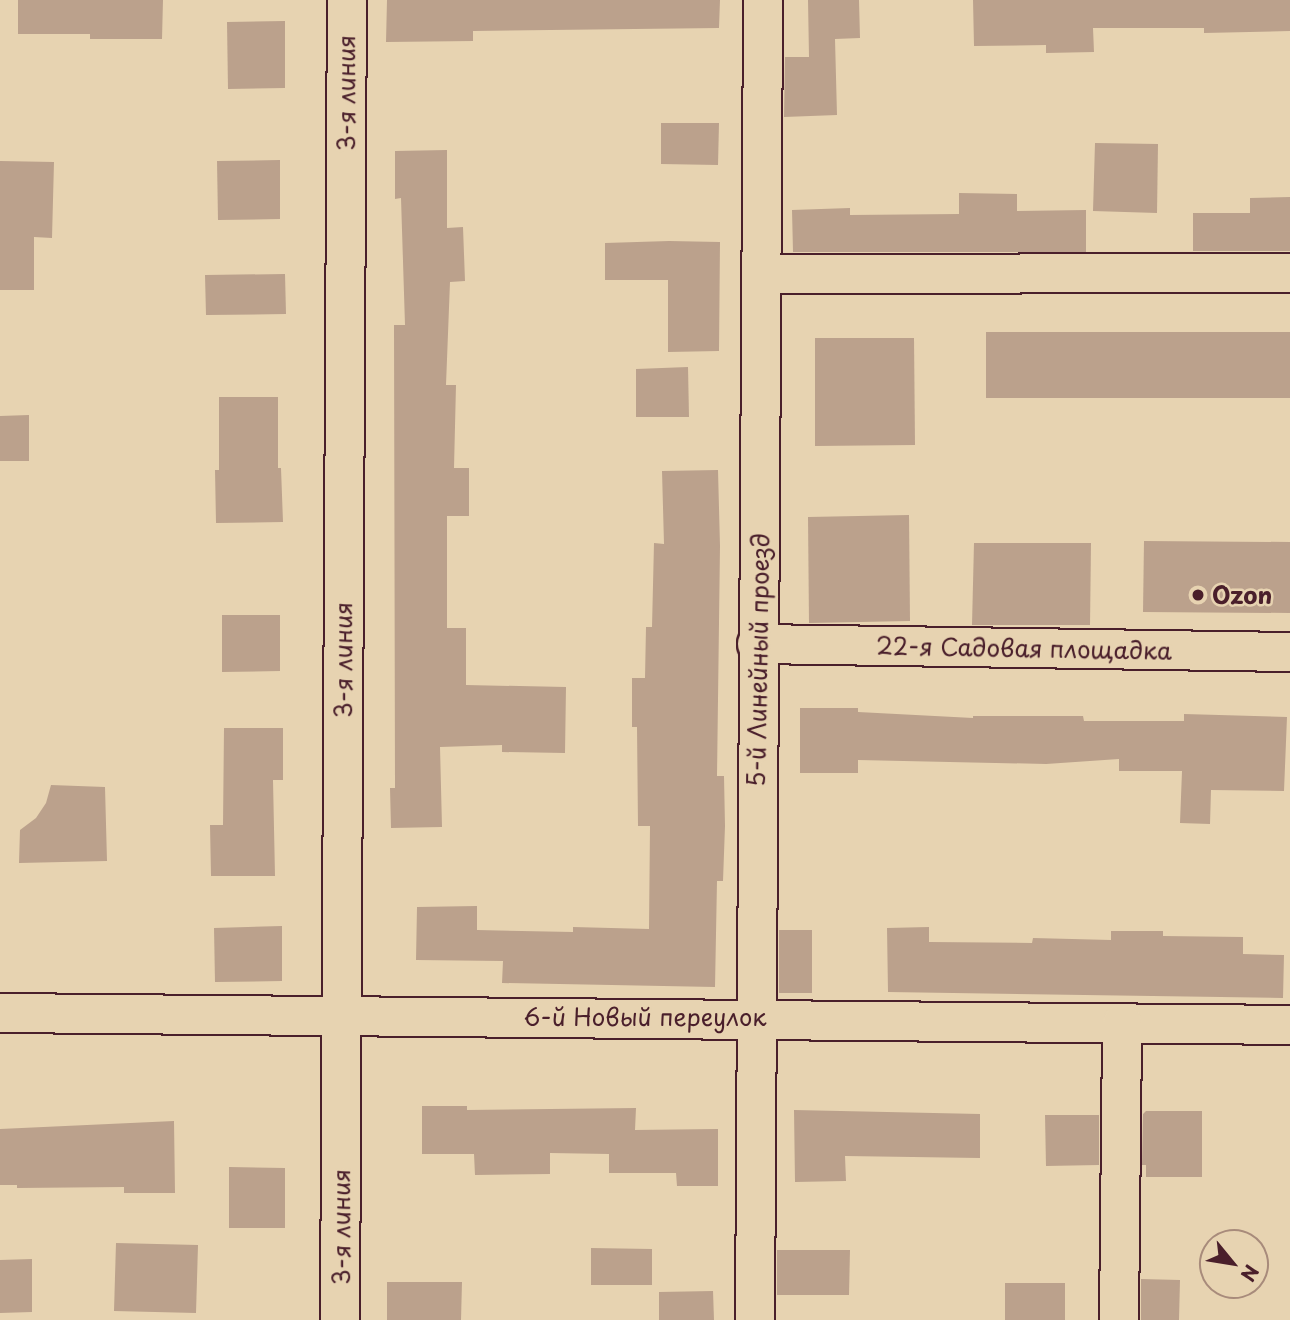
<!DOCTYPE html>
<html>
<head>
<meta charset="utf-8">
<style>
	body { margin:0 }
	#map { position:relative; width:1290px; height:1320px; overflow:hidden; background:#e7d3b1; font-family:"Playpen Sans",sans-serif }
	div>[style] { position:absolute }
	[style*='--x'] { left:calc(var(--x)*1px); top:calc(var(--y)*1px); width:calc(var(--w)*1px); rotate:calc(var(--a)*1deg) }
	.building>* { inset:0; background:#bba18c }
	.roads { filter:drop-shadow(2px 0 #4a1f2b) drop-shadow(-2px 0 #4a1f2b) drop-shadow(0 2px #4a1f2b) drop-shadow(0 -2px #4a1f2b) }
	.minor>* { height:38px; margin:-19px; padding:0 19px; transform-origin:19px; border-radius:19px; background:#e7d3b1 }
	.dots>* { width:19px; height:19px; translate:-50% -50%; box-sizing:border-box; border:4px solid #e7d3b1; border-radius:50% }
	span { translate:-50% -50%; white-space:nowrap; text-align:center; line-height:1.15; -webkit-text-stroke:5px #e7d3b1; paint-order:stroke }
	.street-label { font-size:24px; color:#4a1f2b }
	.poi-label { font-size:24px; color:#4a1f2b; font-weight:700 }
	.left { translate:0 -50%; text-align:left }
	.north { position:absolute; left:1199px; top:1229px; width:70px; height:70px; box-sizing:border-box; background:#e7d3b1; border:2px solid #a88b7b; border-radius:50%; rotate:120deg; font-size:19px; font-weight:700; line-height:28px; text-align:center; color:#4a1f2b }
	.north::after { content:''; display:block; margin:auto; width:24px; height:32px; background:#4a1f2b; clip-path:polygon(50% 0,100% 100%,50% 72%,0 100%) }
</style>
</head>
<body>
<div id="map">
	<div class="building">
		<i style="clip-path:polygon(18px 0,163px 0,162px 39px,90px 39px,90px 34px,18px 34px)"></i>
		<i style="clip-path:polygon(387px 0,720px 0,719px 28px,473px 31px,473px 41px,386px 42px)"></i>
		<i style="clip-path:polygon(808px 0,859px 0,860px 38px,835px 39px,837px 115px,784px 117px,785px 57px,809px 57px)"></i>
		<i style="clip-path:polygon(973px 0,1290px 0,1290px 31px,1204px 33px,1204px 28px,1093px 28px,1094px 52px,1046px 53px,1046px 45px,974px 46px)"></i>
		<i style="clip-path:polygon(285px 21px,285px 88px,228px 89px,227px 22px)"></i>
		<i style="clip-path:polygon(661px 123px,719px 123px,718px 165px,661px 164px)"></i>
		<i style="clip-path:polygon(1095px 143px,1158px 144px,1157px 213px,1093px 211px)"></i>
		<i style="clip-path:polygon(447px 150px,447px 228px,463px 227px,465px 281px,450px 282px,446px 385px,456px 385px,454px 468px,469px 468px,469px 516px,447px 516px,447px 628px,466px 628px,466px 685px,566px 687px,565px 753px,502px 752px,502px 745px,440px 747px,442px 827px,391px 828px,390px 788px,395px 788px,394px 325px,405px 325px,401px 198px,395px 199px,395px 151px)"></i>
		<i style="clip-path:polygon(280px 160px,280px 219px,218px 220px,217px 161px)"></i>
		<i style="clip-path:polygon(0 161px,54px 162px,52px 238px,34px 237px,34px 290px,0 290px)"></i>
		<i style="clip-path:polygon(959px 193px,1017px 194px,1017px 211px,1086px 210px,1086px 252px,793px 252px,792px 210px,850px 208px,850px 215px,959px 214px)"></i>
		<i style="clip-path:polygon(1290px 197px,1290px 251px,1193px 251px,1193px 213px,1250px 213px,1250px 198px)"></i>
		<i style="clip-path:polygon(669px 241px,720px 242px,719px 351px,668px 352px,668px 280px,605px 280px,605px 243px)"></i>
		<i style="clip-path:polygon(285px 274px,286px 314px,206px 315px,205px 275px)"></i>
		<i style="clip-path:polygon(986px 332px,1290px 332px,1290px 398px,986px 398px)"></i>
		<i style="clip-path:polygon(815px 338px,914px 338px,915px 445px,815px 446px)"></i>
		<i style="clip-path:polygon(688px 367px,689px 417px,636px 417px,636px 369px)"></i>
		<i style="clip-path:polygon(219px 397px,278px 397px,278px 468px,281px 468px,283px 522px,216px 523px,215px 470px,219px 470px)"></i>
		<i style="clip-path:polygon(29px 415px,29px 461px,0 461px,0 416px)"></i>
		<i style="clip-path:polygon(718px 470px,720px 546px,717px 776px,724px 776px,725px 826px,723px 881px,717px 881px,715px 987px,502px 983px,503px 961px,416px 960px,417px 907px,477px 906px,477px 930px,573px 932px,573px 927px,649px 929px,650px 826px,638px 826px,637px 727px,632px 727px,632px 678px,645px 678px,646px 627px,652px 627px,654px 543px,664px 544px,662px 471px)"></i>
		<i style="clip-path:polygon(909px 515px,910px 621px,809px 623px,808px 517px)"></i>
		<i style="clip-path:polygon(1144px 541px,1290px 542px,1290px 613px,1143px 612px)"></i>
		<i style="clip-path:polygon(974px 543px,1091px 543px,1090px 625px,972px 625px)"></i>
		<i style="clip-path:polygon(222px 615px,280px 615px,280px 671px,222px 672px)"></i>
		<i style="clip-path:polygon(800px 708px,858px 708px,858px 712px,973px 718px,973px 716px,1083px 716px,1084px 721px,1184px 721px,1184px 714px,1287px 717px,1284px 791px,1211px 790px,1210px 824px,1180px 823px,1182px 771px,1119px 771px,1119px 759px,1046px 764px,858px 760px,858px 773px,800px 773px)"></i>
		<i style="clip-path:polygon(224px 728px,283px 728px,283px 780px,273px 780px,275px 876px,211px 876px,210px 825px,223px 825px)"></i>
		<i style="clip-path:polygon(51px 785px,105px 787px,107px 861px,19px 863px,20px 830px,36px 818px,46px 803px)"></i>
		<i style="clip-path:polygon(282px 926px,282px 981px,215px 982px,214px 928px)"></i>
		<i style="clip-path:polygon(929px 927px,929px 942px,1032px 943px,1033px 938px,1111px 940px,1111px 931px,1163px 931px,1163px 936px,1243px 937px,1243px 954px,1284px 955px,1283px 998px,888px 992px,887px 928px)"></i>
		<i style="clip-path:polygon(779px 930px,812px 930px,812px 993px,779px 993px)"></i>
		<i style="clip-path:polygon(422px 1106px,467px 1106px,467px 1110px,636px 1108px,635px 1130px,718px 1129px,718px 1186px,677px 1186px,676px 1173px,609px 1173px,609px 1154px,550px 1153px,550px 1174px,475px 1175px,474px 1154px,422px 1154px)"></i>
		<i style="clip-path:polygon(794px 1110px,980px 1114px,980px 1158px,845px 1156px,846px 1181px,795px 1182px)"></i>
		<i style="clip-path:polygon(1146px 1111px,1202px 1111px,1202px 1177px,1146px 1177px,1146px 1165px,1142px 1165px,1143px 1114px)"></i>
		<i style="clip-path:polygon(1045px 1115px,1099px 1115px,1099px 1165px,1046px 1166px)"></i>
		<i style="clip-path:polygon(174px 1121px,175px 1193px,124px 1193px,124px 1187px,17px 1188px,17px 1185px,0 1185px,0 1129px)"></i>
		<i style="clip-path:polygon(229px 1167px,285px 1168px,285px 1228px,229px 1228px)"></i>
		<i style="clip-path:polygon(116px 1243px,198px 1245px,196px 1313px,114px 1311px)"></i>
		<i style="clip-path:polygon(591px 1248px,652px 1249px,652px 1285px,591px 1285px)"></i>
		<i style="clip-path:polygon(777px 1250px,850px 1250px,849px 1295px,777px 1295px)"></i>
		<i style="clip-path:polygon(32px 1259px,32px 1312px,0 1313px,0 1260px)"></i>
		<i style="clip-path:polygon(1141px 1279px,1180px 1280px,1179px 1320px,1141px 1320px)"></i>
		<i style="clip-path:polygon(387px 1282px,462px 1282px,461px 1320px,387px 1320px)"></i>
		<i style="clip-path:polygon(1005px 1283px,1065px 1283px,1065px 1320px,1005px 1320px)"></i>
		<i style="clip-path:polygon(713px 1291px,714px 1320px,659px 1320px,659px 1292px)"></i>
	</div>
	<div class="roads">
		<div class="minor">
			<i style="--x:763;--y:274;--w:527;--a:-0.11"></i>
			<i style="--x:757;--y:644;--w:533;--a:0.86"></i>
			<i style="--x:0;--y:1013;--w:1290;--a:0.53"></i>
			<i style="--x:340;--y:1320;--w:1320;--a:-89.7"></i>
			<i style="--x:755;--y:1320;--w:1320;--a:-89.65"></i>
			<i style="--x:1119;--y:1320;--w:297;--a:-89.4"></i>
		</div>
	</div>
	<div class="dots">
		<i style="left:1198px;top:595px;background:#4a1f2b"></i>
	</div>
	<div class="street-label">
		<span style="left:346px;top:93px;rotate:-90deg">3-я линия</span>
		<span style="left:1024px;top:648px;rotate:1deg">22-я Садовая площадка</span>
		<span style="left:343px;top:660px;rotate:-90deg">3-я линия</span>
		<span style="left:758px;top:660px;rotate:-89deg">5-й Линейный проезд</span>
		<span style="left:645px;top:1017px">6-й Новый переулок</span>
		<span style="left:341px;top:1227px;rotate:-90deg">3-я линия</span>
	</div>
	<div class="poi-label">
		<span class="left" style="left:1212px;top:595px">Ozon</span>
	</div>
	<div class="north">N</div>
</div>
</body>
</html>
